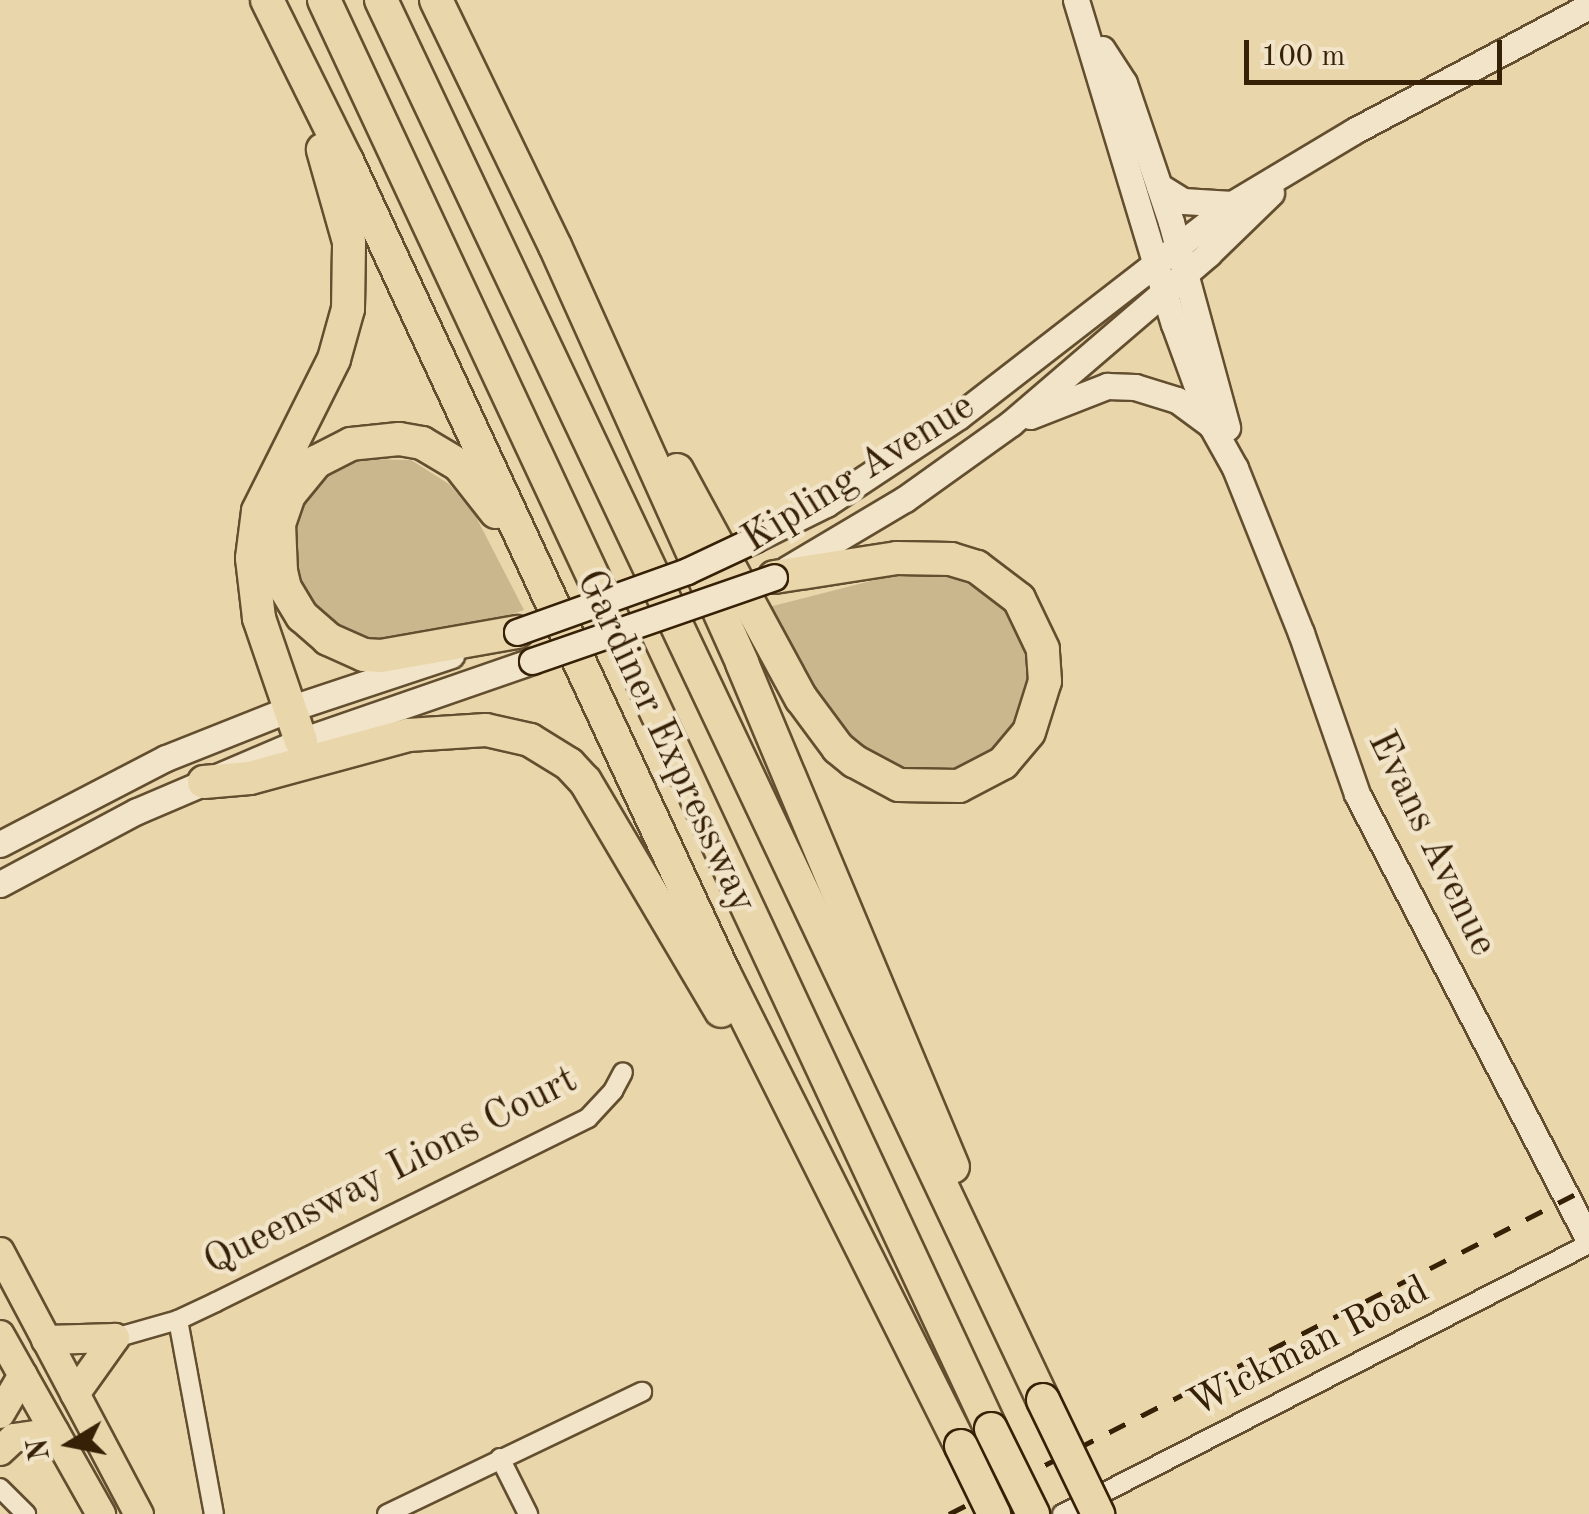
<!DOCTYPE html>
<html>
<head>
<meta charset="utf-8">
<style>
	body { margin:0 }
	#map { position:relative; width:1589px; height:1514px; overflow:hidden; background:#e9d6aa; font-family:"Old Standard TT",serif }
	div>[style] { position:absolute }
	[style*='--x'] { left:calc(var(--x)*1px); top:calc(var(--y)*1px); width:calc(var(--w)*1px); rotate:calc(var(--a)*1deg) }
	.green>* { inset:0; background:#cbb78e }
	.roads { filter:drop-shadow(2px 0 #634e2f) drop-shadow(-2px 0 #634e2f) drop-shadow(0 2px #634e2f) drop-shadow(0 -2px #634e2f) }
	.minor>* { height:18px; margin:-9px; padding:0 9px; transform-origin:9px; border-radius:9px; background:#f1e4c8 }
	.secondary>* { height:25px; margin:-12.5px; padding:0 12.5px; transform-origin:12.5px; border-radius:12.5px; background:#f1e4c8 }
	.primary>* { height:28px; margin:-14px; padding:0 14px; transform-origin:14px; border-radius:14px; background:#e9d6aa }
	.motorway>* { height:32px; margin:-16px; padding:0 16px; transform-origin:16px; border-radius:16px; background:#e9d6aa }
	.rail>* { height:5px; margin-top:-2.5px; transform-origin:0; background:repeating-linear-gradient(90deg,#362006 0 18px,transparent 0 36px) }
	.bridges { filter:drop-shadow(2px 0 #362006) drop-shadow(-2px 0 #362006) drop-shadow(0 2px #362006) drop-shadow(0 -2px #362006) }
	.secondary-bridge>* { height:25px; margin:-12.5px; padding:0 12.5px; transform-origin:12.5px; border-radius:12.5px; background:#f1e4c8 }
	.motorway-bridge>* { height:32px; margin:-16px; padding:0 16px; transform-origin:16px; border-radius:16px; background:#e9d6aa }
	span { translate:-50% -50%; white-space:nowrap; text-align:center; line-height:1.15; -webkit-text-stroke:9px #f1e4c8; paint-order:stroke }
	.street-label { font-size:40px; color:#362006 }
	.north { position:absolute; left:20px; top:1394px; width:100px; height:100px; -webkit-text-stroke:8px #f1e4c8; paint-order:stroke; rotate:260deg; font-size:28px; font-weight:700; line-height:40px; text-align:center; color:#362006 }
	.north::after { content:''; display:block; margin:auto; width:35px; height:45px; background:#362006; clip-path:polygon(50% 0,100% 100%,50% 72%,0 100%) }
	.scale { position:absolute; left:1244px; top:40px; width:258px; height:45px; box-sizing:border-box; border:5px solid #362006; border-top:0; padding-left:12px; font-size:30px; line-height:35px; white-space:nowrap; color:#362006; -webkit-text-stroke:8px #f1e4c8; paint-order:stroke }
</style>
</head>
<body>
<div id="map">
	<div class="green">
		<i style="clip-path:polygon(365px 459px,411px 460px,449px 484px,475px 515px,524px 610px,462px 630px,369px 645px,330px 631px,299px 591px,289px 528px,305px 497px,337px 469px)"></i>
		<i style="clip-path:polygon(894px 575px,951px 576px,984px 592px,1010px 613px,1028px 649px,1032px 683px,1026px 716px,977px 770px,905px 777px,839px 735px,769px 607px)"></i>
	</div>
	<div class="roads">
		<div class="minor">
			<i style="--x:178;--y:1320;--w:197;--a:79.5"></i>
			<i style="--x:115;--y:1338;--w:66;--a:-15.9"></i>
			<i style="--x:178;--y:1320;--w:42;--a:-25.3"></i>
			<i style="--x:216;--y:1302;--w:415;--a:-26.3"></i>
			<i style="--x:588;--y:1118;--w:37;--a:-47"></i>
			<i style="--x:613;--y:1091;--w:21;--a:-62"></i>
			<i style="--x:500;--y:1458;--w:63;--a:63.4"></i>
			<i style="--x:0;--y:1488;--w:37;--a:45"></i>
			<i style="--x:387;--y:1514;--w:283;--a:-25.6"></i>
			<i style="--x:1062;--y:1514;--w:592;--a:-27.13"></i>
		</div>
		<div class="secondary">
			<i style="--x:1076;--y:0;--w:338;--a:73.2"></i>
			<i style="--x:1174;--y:324;--w:108;--a:69.9"></i>
			<i style="--x:1211;--y:425;--w:49;--a:60.8"></i>
			<i style="--x:1235;--y:468;--w:178;--a:68.2"></i>
			<i style="--x:1301;--y:633;--w:170;--a:70.8"></i>
			<i style="--x:1357;--y:794;--w:503;--a:62.52"></i>
			<i style="--x:1102;--y:49;--w:40;--a:57.1"></i>
			<i style="--x:1124;--y:83;--w:147;--a:71.3"></i>
			<i style="--x:1171;--y:222;--w:213;--a:74.7"></i>
			<i style="--x:1159;--y:186;--w:28;--a:32"></i>
			<i style="--x:1183;--y:201;--w:49;--a:3.5"></i>
			<i style="--x:1030;--y:416;--w:83;--a:-21.3"></i>
			<i style="--x:1107;--y:386;--w:28;--a:2"></i>
			<i style="--x:1135;--y:387;--w:44;--a:17.2"></i>
			<i style="--x:1177;--y:400;--w:42;--a:36.3"></i>
			<i style="--x:755;--y:539;--w:79;--a:-26.2"></i>
			<i style="--x:826;--y:504;--w:159;--a:-33.5"></i>
			<i style="--x:959;--y:416;--w:346;--a:-37.8"></i>
			<i style="--x:1232;--y:204;--w:142;--a:-30.9"></i>
			<i style="--x:1354;--y:131;--w:266;--a:-28"></i>
			<i style="--x:787;--y:569;--w:137;--a:-30.7"></i>
			<i style="--x:905;--y:499;--w:130;--a:-35.6"></i>
			<i style="--x:1011;--y:423;--w:260;--a:-40.6"></i>
			<i style="--x:1208;--y:254;--w:88;--a:-44.1"></i>
			<i style="--x:0;--y:844;--w:187;--a:-27.4"></i>
			<i style="--x:166;--y:758;--w:132;--a:-21.7"></i>
			<i style="--x:289;--y:709;--w:171;--a:-18.4"></i>
			<i style="--x:0;--y:884;--w:155;--a:-28.1"></i>
			<i style="--x:137;--y:811;--w:178;--a:-23.1"></i>
			<i style="--x:301;--y:741;--w:244;--a:-19.1"></i>
		</div>
		<div class="primary">
			<i style="--x:0;--y:1252;--w:297;--a:62.1"></i>
			<i style="--x:0;--y:1335;--w:206;--a:60.6"></i>
			<i style="--x:46;--y:1340;--w:69;--a:-1.7"></i>
			<i style="--x:75;--y:1394;--w:69;--a:-54.5"></i>
			<i style="--x:0;--y:1414;--w:45;--a:-59.5"></i>
			<i style="--x:0;--y:1451;--w:19;--a:-43"></i>
			<i style="--x:14;--y:1438;--w:41;--a:-8.3"></i>
		</div>
		<div class="motorway">
			<i style="--x:267;--y:0;--w:180;--a:63.6"></i>
			<i style="--x:347;--y:161;--w:895;--a:65.1"></i>
			<i style="--x:724;--y:973;--w:529;--a:63.39"></i>
			<i style="--x:324;--y:0;--w:1577;--a:64.98"></i>
			<i style="--x:381;--y:0;--w:1549;--a:64.69"></i>
			<i style="--x:436;--y:0;--w:273;--a:64.2"></i>
			<i style="--x:555;--y:246;--w:457;--a:65.8"></i>
			<i style="--x:742;--y:663;--w:546;--a:67.28"></i>
			<i style="--x:677;--y:470;--w:260;--a:61.5"></i>
			<i style="--x:801;--y:698;--w:62;--a:53.5"></i>
			<i style="--x:838;--y:748;--w:21;--a:39"></i>
			<i style="--x:854;--y:761;--w:51;--a:28.1"></i>
			<i style="--x:899;--y:785;--w:60;--a:1"></i>
			<i style="--x:959;--y:786;--w:50;--a:-27.6"></i>
			<i style="--x:1003;--y:763;--w:40;--a:-50"></i>
			<i style="--x:1029;--y:732;--w:53;--a:-72.6"></i>
			<i style="--x:1045;--y:681;--w:32;--a:-94"></i>
			<i style="--x:1043;--y:649;--w:55;--a:-115.6"></i>
			<i style="--x:1019;--y:599;--w:53;--a:-142.7"></i>
			<i style="--x:977;--y:567;--w:27;--a:-163"></i>
			<i style="--x:951;--y:559;--w:54;--a:-178.9"></i>
			<i style="--x:897;--y:558;--w:124;--a:171.2"></i>
			<i style="--x:496;--y:512;--w:60;--a:-128.2"></i>
			<i style="--x:459;--y:465;--w:43;--a:-149.3"></i>
			<i style="--x:422;--y:443;--w:23;--a:-170"></i>
			<i style="--x:399;--y:439;--w:48;--a:174.1"></i>
			<i style="--x:351;--y:444;--w:39;--a:153"></i>
			<i style="--x:316;--y:462;--w:43;--a:129.3"></i>
			<i style="--x:289;--y:495;--w:31;--a:109"></i>
			<i style="--x:279;--y:524;--w:47;--a:87.6"></i>
			<i style="--x:281;--y:571;--w:17;--a:77"></i>
			<i style="--x:285;--y:588;--w:33;--a:59"></i>
			<i style="--x:302;--y:616;--w:35;--a:41"></i>
			<i style="--x:328;--y:639;--w:39;--a:24"></i>
			<i style="--x:364;--y:655;--w:17;--a:3"></i>
			<i style="--x:381;--y:656;--w:138;--a:-10"></i>
			<i style="--x:301;--y:741;--w:130;--a:-108.9"></i>
			<i style="--x:259;--y:618;--w:60;--a:-96.7"></i>
			<i style="--x:252;--y:558;--w:47;--a:-82.7"></i>
			<i style="--x:258;--y:511;--w:170;--a:-63.4"></i>
			<i style="--x:334;--y:359;--w:52;--a:-74.4"></i>
			<i style="--x:348;--y:309;--w:67;--a:-89.1"></i>
			<i style="--x:349;--y:242;--w:96;--a:-105.8"></i>
			<i style="--x:204;--y:782;--w:46;--a:-5"></i>
			<i style="--x:250;--y:778;--w:164;--a:-15.2"></i>
			<i style="--x:408;--y:735;--w:78;--a:-3.7"></i>
			<i style="--x:486;--y:730;--w:45;--a:12.8"></i>
			<i style="--x:530;--y:740;--w:46;--a:31.6"></i>
			<i style="--x:569;--y:764;--w:23;--a:47"></i>
			<i style="--x:585;--y:781;--w:267;--a:59.4"></i>
		</div>
	</div>
	<div class="rail">
		<i style="--x:949;--y:1514;--w:719;--a:-27.06"></i>
	</div>
	<div class="bridges">
		<div class="secondary-bridge">
			<i style="--x:517;--y:632;--w:181;--a:-19.7"></i>
			<i style="--x:687;--y:571;--w:75;--a:-25.2"></i>
			<i style="--x:532;--y:661;--w:256;--a:-19.1"></i>
		</div>
		<div class="motorway-bridge">
			<i style="--x:1043;--y:1400;--w:127;--a:64.2"></i>
			<i style="--x:991;--y:1429;--w:95;--a:63.7"></i>
			<i style="--x:961;--y:1446;--w:76;--a:64.1"></i>
		</div>
	</div>
	<div class="street-label">
		<span style="left:859px;top:474px;rotate:-32deg">Kipling Avenue</span>
		<span style="left:665px;top:742px;rotate:65deg">Gardiner Expressway</span>
		<span style="left:1431px;top:844px;rotate:64deg">Evans Avenue</span>
		<span style="left:391px;top:1172px;rotate:-27deg">Queensway Lions Court</span>
		<span style="left:1309px;top:1348px;rotate:-27deg">Wickman Road</span>
	</div>
	<div class="north">N</div>
	<div class="scale">100 m</div>
</div>
</body>
</html>
